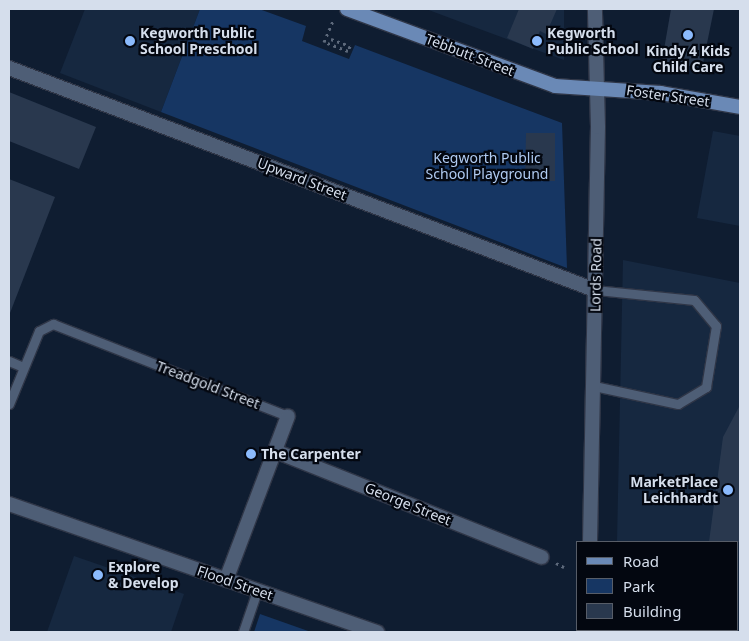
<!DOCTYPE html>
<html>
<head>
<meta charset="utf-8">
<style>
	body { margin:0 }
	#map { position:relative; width:749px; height:641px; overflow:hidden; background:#0f1d31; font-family:"Noto Sans",sans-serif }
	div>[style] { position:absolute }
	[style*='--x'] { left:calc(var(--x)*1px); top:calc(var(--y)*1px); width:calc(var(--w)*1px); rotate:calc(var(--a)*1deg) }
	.built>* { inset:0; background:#162840 }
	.green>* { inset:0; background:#163663 }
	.building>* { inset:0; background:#29384e }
	.path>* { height:3px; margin-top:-1.5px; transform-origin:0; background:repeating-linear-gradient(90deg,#5d697b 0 2.5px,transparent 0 6.5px) }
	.roads { filter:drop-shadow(1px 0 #2f3647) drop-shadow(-1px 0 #2f3647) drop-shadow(0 1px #2f3647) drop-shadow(0 -1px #2f3647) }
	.service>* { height:9px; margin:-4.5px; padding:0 4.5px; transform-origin:4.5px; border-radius:4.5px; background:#4e5e76 }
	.minor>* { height:14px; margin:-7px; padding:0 7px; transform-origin:7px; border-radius:7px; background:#4e5e76 }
	.primary>* { height:14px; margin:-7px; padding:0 7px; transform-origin:7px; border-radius:7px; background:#6a89b6 }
	.dots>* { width:14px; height:14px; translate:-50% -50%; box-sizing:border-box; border:2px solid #030710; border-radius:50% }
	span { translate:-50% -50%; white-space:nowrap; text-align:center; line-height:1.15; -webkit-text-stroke:4.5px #030710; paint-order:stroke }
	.poi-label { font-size:14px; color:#d5deec; font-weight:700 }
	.left { translate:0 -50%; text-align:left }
	.right { translate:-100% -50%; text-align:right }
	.street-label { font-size:14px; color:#d5deec }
	.park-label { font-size:14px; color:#b0cbf2 }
	.frame { position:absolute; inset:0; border:10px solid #d5deec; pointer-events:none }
	.legend { position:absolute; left:576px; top:541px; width:162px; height:90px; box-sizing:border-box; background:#030710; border:1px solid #575d68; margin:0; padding:6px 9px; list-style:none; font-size:15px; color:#d5deec }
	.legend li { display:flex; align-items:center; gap:10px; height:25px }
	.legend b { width:25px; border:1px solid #575d68 }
</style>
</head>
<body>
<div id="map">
	<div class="built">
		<i style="clip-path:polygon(85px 9px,200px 9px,161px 112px,60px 73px)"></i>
		<i style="clip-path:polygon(426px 9px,564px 9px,564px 60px,458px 21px)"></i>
		<i style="clip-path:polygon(713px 131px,740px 136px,740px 226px,697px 218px)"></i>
		<i style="clip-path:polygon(623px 260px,740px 283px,740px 632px,615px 632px,738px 630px,738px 542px,617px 542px)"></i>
		<i style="clip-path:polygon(74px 556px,184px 594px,171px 632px,47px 632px)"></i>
	</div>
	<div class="green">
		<i style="clip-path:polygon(200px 9px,259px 9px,306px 26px,302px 41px,349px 59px,355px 45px,562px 123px,567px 268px,161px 112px)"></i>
		<i style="clip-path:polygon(260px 614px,311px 632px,254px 632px)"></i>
	</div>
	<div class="building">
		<i style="clip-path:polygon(519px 9px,557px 9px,546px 34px,540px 31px,533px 49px,507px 38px)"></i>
		<i style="clip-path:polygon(671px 9px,714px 9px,702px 68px,662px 61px)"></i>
		<i style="clip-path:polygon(9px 92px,96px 127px,79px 169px,9px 141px)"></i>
		<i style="clip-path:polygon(526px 133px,555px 133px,555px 181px,525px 181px)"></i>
		<i style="clip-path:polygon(9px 179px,55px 197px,10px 313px,9px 313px)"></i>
		<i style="clip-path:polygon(740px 405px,740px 542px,709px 542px,723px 437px)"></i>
	</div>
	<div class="path">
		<i style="--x:331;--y:39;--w:20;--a:20"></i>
		<i style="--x:350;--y:46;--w:5;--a:112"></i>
		<i style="--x:348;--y:51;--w:26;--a:-159"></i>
		<i style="--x:324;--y:42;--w:25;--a:-67"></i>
		<i style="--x:556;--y:563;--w:9;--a:27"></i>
	</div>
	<div class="roads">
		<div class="service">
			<i style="--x:9;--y:361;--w:15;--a:23"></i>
			<i style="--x:594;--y:386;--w:86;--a:12.1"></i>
			<i style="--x:678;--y:404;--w:33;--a:-31"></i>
			<i style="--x:706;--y:387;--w:62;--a:-80.7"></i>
			<i style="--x:716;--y:326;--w:34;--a:-130"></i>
			<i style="--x:694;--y:300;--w:100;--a:-174.2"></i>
			<i style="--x:9;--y:404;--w:79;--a:-67.7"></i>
			<i style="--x:39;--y:331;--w:16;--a:-27"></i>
			<i style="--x:53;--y:324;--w:252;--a:21.4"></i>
			<i style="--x:243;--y:632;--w:43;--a:-71.1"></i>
		</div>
		<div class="minor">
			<i style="--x:9;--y:68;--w:627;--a:20.75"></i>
			<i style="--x:275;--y:451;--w:287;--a:21.7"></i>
			<i style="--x:9;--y:504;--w:390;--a:19.2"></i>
			<i style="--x:590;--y:542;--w:415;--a:-88.9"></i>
			<i style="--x:598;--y:127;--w:118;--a:-91.5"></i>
			<i style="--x:226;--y:580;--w:175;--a:-69.3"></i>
			<i style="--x:589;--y:632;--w:2;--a:-90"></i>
		</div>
		<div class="primary">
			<i style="--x:347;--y:9;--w:222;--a:20.3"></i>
			<i style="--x:555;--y:86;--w:106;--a:3.8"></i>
			<i style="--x:661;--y:93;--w:80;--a:10"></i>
		</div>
	</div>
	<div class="dots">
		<i style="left:688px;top:35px;background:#8bbafc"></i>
		<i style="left:130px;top:41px;background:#8bbafc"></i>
		<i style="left:537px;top:41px;background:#8bbafc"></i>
		<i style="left:251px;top:454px;background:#8bbafc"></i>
		<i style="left:728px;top:490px;background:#8bbafc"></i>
		<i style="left:98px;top:575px;background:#8bbafc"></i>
	</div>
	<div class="poi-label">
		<span class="left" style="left:140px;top:41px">Kegworth Public<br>School Preschool</span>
		<span class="left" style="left:547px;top:41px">Kegworth<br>Public School</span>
		<span style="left:688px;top:59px">Kindy 4 Kids<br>Child Care</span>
		<span class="left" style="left:261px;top:454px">The Carpenter</span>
		<span class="right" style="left:718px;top:490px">MarketPlace<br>Leichhardt</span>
		<span class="left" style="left:108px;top:575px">Explore<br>&amp; Develop</span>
	</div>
	<div class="street-label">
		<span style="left:470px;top:55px;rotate:21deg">Tebbutt Street</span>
		<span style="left:668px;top:96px;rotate:8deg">Foster Street</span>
		<span style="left:302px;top:179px;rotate:21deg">Upward Street</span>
		<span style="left:596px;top:275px;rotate:-89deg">Lords Road</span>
		<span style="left:208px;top:385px;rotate:21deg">Treadgold Street</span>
		<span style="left:408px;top:504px;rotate:22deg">George Street</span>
		<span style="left:235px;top:583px;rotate:19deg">Flood Street</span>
	</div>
	<div class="park-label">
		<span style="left:487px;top:166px">Kegworth Public<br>School Playground</span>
	</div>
	<div class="frame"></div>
	<ul class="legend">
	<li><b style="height:6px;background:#6a89b6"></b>Road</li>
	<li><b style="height:14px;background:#163663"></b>Park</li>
	<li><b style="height:14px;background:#29384e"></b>Building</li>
	</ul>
</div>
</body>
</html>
